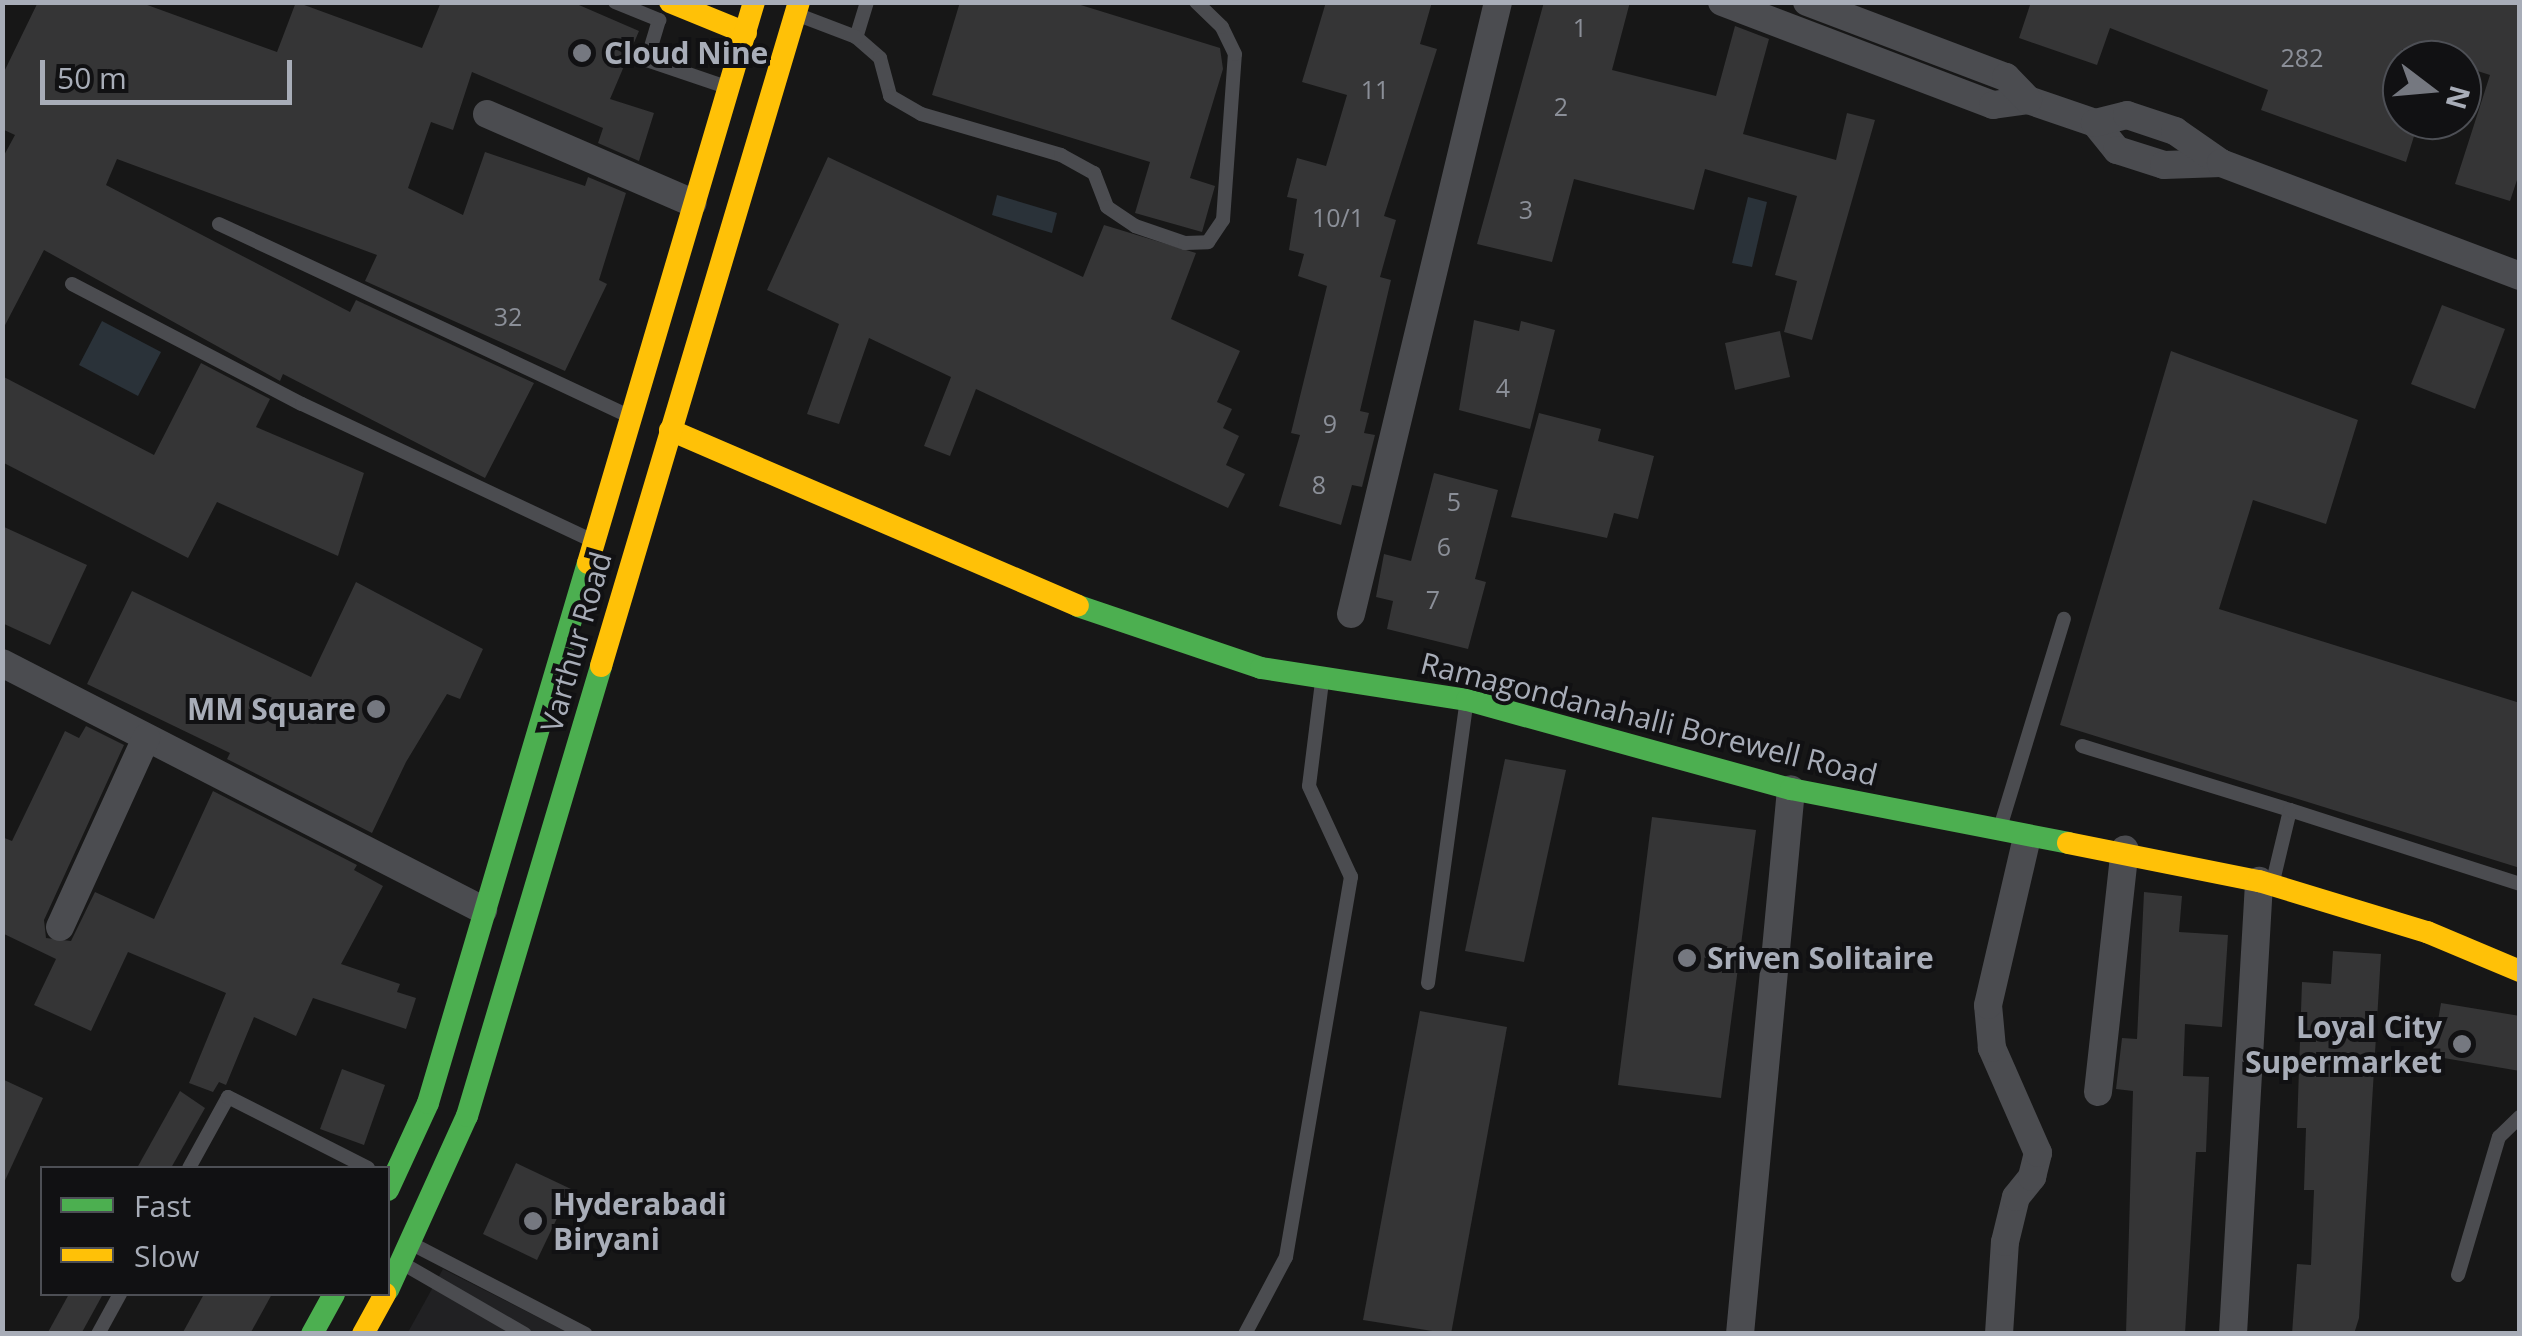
<!DOCTYPE html>
<html>
<head>
<meta charset="utf-8">
<style>
	body { margin:0 }
	#map { position:relative; width:2522px; height:1336px; overflow:hidden; background:#171717; font-family:"Open Sans",sans-serif }
	div>[style] { position:absolute }
	[style*='--x'] { left:calc(var(--x)*1px); top:calc(var(--y)*1px); width:calc(var(--w)*1px); rotate:calc(var(--a)*1deg) }
	.built>* { inset:0; background:#212123 }
	.water>* { inset:0; background:#2a3239 }
	.building>* { inset:0; background:#353536 }
	.lane>* { height:14px; margin:-7px; padding:0 7px; transform-origin:7px; border-radius:7px; background:#4b4c50 }
	.street>* { height:28px; margin:-14px; padding:0 14px; transform-origin:14px; border-radius:14px; background:#4b4c50 }
	.fast>* { height:22px; margin:-11px; padding:0 11px; transform-origin:11px; border-radius:11px; background:#4caf50 }
	.slow>* { height:22px; margin:-11px; padding:0 11px; transform-origin:11px; border-radius:11px; background:#ffc107 }
	.dots>* { width:28px; height:28px; translate:-50% -50%; box-sizing:border-box; border:5px solid #111113; border-radius:50% }
	span { translate:-50% -50%; white-space:nowrap; text-align:center; line-height:1.15; -webkit-text-stroke:8px #111113; paint-order:stroke }
	.number-label { font-size:25px; color:#8b8f98 }
	.number-label span { -webkit-text-stroke-width:0 }
	.poi-label { font-size:30px; color:#a8adb8; font-weight:700 }
	.left { translate:0 -50%; text-align:left }
	.right { translate:-100% -50%; text-align:right }
	.street-label { font-size:30px; color:#a8adb8 }
	.frame { position:absolute; inset:0; border:5px solid #a8adb8; pointer-events:none }
	.legend { position:absolute; left:40px; top:1166px; width:350px; height:130px; box-sizing:border-box; background:#111113; border:2px solid #4d4f55; margin:0; padding:12px 18px; list-style:none; font-size:30px; color:#a8adb8 }
	.legend li { display:flex; align-items:center; gap:20px; height:50px }
	.legend b { width:50px; border:2px solid #4d4f55 }
	.north { position:absolute; left:2382px; top:40px; width:100px; height:100px; box-sizing:border-box; background:#111113; border:2px solid #4d4f55; border-radius:50%; rotate:106deg; font-size:28px; font-weight:700; line-height:40px; text-align:center; color:#a8adb8 }
	.north::after { content:''; display:block; margin:auto; width:35px; height:45px; background:#757880; clip-path:polygon(50% 0,100% 100%,50% 72%,0 100%) }
	.scale { position:absolute; left:40px; top:60px; width:252px; height:45px; box-sizing:border-box; border:5px solid #a8adb8; border-top:0; padding-left:12px; font-size:30px; line-height:35px; white-space:nowrap; color:#a8adb8; -webkit-text-stroke:8px #111113; paint-order:stroke }
</style>
</head>
<body>
<div id="map">
	<div class="built">
		<i style="clip-path:polygon(443px 1269px,569px 1333px,407px 1334px)"></i>
	</div>
	<div class="water">
		<i style="clip-path:polygon(997px 195px,1057px 213px,1052px 233px,992px 215px)"></i>
		<i style="clip-path:polygon(1748px 197px,1767px 202px,1752px 267px,1732px 263px)"></i>
		<i style="clip-path:polygon(102px 321px,161px 352px,138px 396px,79px 365px)"></i>
	</div>
	<div class="building">
		<i style="clip-path:polygon(38px 2px,139px 2px,277px 52px,296px 2px,422px 48px,441px 2px,572px 2px,639px 31px,610px 99px,654px 113px,639px 161px,598px 143px,603px 128px,472px 72px,453px 130px,431px 122px,408px 188px,463px 215px,485px 152px,585px 186px,588px 177px,626px 193px,599px 280px,607px 284px,565px 371px,365px 281px,377px 255px,117px 159px,106px 185px,350px 312px,356px 300px,534px 383px,485px 478px,283px 374px,280px 381px,44px 250px,2px 331px,2px 159px,15px 135px,2px 129px,2px 76px)"></i>
		<i style="clip-path:polygon(960px 2px,1071px 2px,1220px 48px,1223px 69px,1190px 178px,1215px 186px,1202px 232px,1135px 213px,1150px 162px,932px 95px)"></i>
		<i style="clip-path:polygon(1326px 2px,1432px 2px,1420px 44px,1437px 49px,1384px 216px,1396px 220px,1380px 277px,1391px 280px,1360px 411px,1369px 413px,1364px 433px,1375px 435px,1362px 487px,1352px 485px,1341px 525px,1279px 506px,1300px 435px,1291px 433px,1327px 286px,1298px 276px,1304px 254px,1289px 250px,1297px 199px,1287px 197px,1297px 158px,1326px 166px,1347px 95px,1302px 82px)"></i>
		<i style="clip-path:polygon(1544px 2px,1630px 2px,1612px 70px,1716px 96px,1735px 26px,1769px 39px,1743px 134px,1836px 160px,1847px 113px,1875px 120px,1812px 340px,1784px 332px,1797px 281px,1775px 275px,1797px 196px,1705px 169px,1694px 210px,1574px 179px,1552px 262px,1477px 244px)"></i>
		<i style="clip-path:polygon(2031px 2px,2520px 2px,2520px 171px,2510px 201px,2455px 184px,2490px 75px,2462px 66px,2462px 60px,2402px 49px,2402px 120px,2419px 120px,2406px 162px,2261px 110px,2268px 90px,2110px 28px,2097px 65px,2019px 38px)"></i>
		<i style="clip-path:polygon(828px 157px,1083px 277px,1104px 225px,1196px 253px,1171px 319px,1240px 351px,1217px 402px,1232px 409px,1223px 428px,1239px 436px,1226px 465px,1245px 474px,1228px 508px,976px 389px,950px 456px,924px 446px,951px 377px,869px 338px,839px 424px,807px 414px,839px 324px,767px 290px)"></i>
		<i style="clip-path:polygon(2442px 305px,2505px 329px,2475px 409px,2411px 384px)"></i>
		<i style="clip-path:polygon(1474px 320px,1519px 331px,1521px 321px,1555px 330px,1530px 429px,1459px 410px)"></i>
		<i style="clip-path:polygon(1780px 331px,1790px 377px,1735px 390px,1725px 343px)"></i>
		<i style="clip-path:polygon(2171px 351px,2358px 420px,2326px 524px,2253px 500px,2219px 609px,2520px 703px,2520px 868px,2060px 725px)"></i>
		<i style="clip-path:polygon(201px 363px,270px 399px,256px 427px,364px 473px,338px 556px,217px 502px,188px 558px,2px 462px,2px 376px,154px 455px)"></i>
		<i style="clip-path:polygon(1539px 413px,1601px 429px,1598px 441px,1654px 456px,1638px 519px,1614px 513px,1607px 538px,1511px 517px)"></i>
		<i style="clip-path:polygon(1434px 473px,1498px 490px,1475px 579px,1486px 582px,1468px 649px,1387px 629px,1393px 601px,1376px 597px,1384px 554px,1411px 561px)"></i>
		<i style="clip-path:polygon(2px 526px,87px 565px,50px 645px,2px 623px)"></i>
		<i style="clip-path:polygon(356px 582px,483px 649px,460px 699px,447px 694px,406px 762px,372px 833px,227px 759px,230px 753px,87px 684px,132px 591px,311px 677px)"></i>
		<i style="clip-path:polygon(86px 726px,124px 745px,44px 920px,46px 938px,71px 941px,95px 892px,154px 919px,213px 791px,357px 865px,354px 870px,383px 886px,341px 964px,400px 984px,397px 992px,416px 998px,406px 1029px,313px 998px,296px 1036px,254px 1017px,226px 1085px,219px 1082px,213px 1092px,189px 1083px,226px 993px,128px 952px,91px 1031px,34px 1005px,56px 959px,2px 933px,2px 837px,12px 841px,65px 731px,79px 738px)"></i>
		<i style="clip-path:polygon(1505px 759px,1566px 770px,1524px 962px,1465px 951px)"></i>
		<i style="clip-path:polygon(1652px 817px,1756px 830px,1721px 1098px,1618px 1085px)"></i>
		<i style="clip-path:polygon(2144px 892px,2182px 896px,2179px 932px,2228px 935px,2222px 1027px,2185px 1024px,2183px 1076px,2209px 1077px,2206px 1152px,2196px 1152px,2185px 1334px,2126px 1334px,2133px 1091px,2116px 1089px,2122px 1038px,2137px 1039px)"></i>
		<i style="clip-path:polygon(2333px 951px,2381px 954px,2359px 1318px,2354px 1334px,2292px 1334px,2297px 1264px,2311px 1265px,2314px 1190px,2304px 1190px,2306px 1128px,2297px 1128px,2302px 982px,2331px 984px)"></i>
		<i style="clip-path:polygon(2441px 1003px,2520px 1016px,2520px 1071px,2432px 1056px)"></i>
		<i style="clip-path:polygon(1420px 1011px,1507px 1027px,1451px 1334px,1363px 1320px)"></i>
		<i style="clip-path:polygon(342px 1069px,385px 1085px,364px 1145px,320px 1129px)"></i>
		<i style="clip-path:polygon(2px 1079px,43px 1098px,2px 1187px)"></i>
		<i style="clip-path:polygon(180px 1091px,205px 1108px,171px 1168px,137px 1168px)"></i>
		<i style="clip-path:polygon(516px 1163px,571px 1189px,537px 1260px,483px 1234px)"></i>
		<i style="clip-path:polygon(69px 1294px,103px 1294px,81px 1334px,47px 1334px)"></i>
		<i style="clip-path:polygon(204px 1294px,272px 1294px,250px 1334px,182px 1334px)"></i>
	</div>
	<div class="lane">
		<i style="--x:615;--y:2;--w:48;--a:22.2"></i>
		<i style="--x:659;--y:20;--w:42;--a:106.7"></i>
		<i style="--x:647;--y:60;--w:78;--a:18.7"></i>
		<i style="--x:867;--y:2;--w:37;--a:107"></i>
		<i style="--x:856;--y:37;--w:32;--a:41"></i>
		<i style="--x:880;--y:58;--w:39;--a:75"></i>
		<i style="--x:890;--y:96;--w:36;--a:30"></i>
		<i style="--x:921;--y:114;--w:146;--a:16.3"></i>
		<i style="--x:1061;--y:155;--w:38;--a:29"></i>
		<i style="--x:1094;--y:173;--w:36;--a:69"></i>
		<i style="--x:1107;--y:207;--w:34;--a:34"></i>
		<i style="--x:1135;--y:226;--w:53;--a:18.8"></i>
		<i style="--x:1185;--y:243;--w:23;--a:-2"></i>
		<i style="--x:1208;--y:242;--w:27;--a:-56"></i>
		<i style="--x:1223;--y:220;--w:166;--a:-85.9"></i>
		<i style="--x:1235;--y:54;--w:30;--a:-116"></i>
		<i style="--x:1222;--y:27;--w:36;--a:-136"></i>
		<i style="--x:801;--y:16;--w:59;--a:20.9"></i>
		<i style="--x:219;--y:224;--w:448;--a:25.1"></i>
		<i style="--x:72;--y:284;--w:259;--a:27.6"></i>
		<i style="--x:302;--y:404;--w:315;--a:25.2"></i>
		<i style="--x:2082;--y:746;--w:218;--a:17.1"></i>
		<i style="--x:1999;--y:831;--w:222;--a:-73"></i>
		<i style="--x:2273;--y:881;--w:73;--a:-76.5"></i>
		<i style="--x:2290;--y:810;--w:242;--a:17.8"></i>
		<i style="--x:1428;--y:983;--w:280;--a:-82.2"></i>
		<i style="--x:189;--y:1168;--w:81;--a:-61.2"></i>
		<i style="--x:228;--y:1097;--w:157;--a:26.9"></i>
		<i style="--x:416;--y:1246;--w:191;--a:27.4"></i>
		<i style="--x:407;--y:1266;--w:136;--a:30"></i>
		<i style="--x:2458;--y:1275;--w:144;--a:-73.5"></i>
		<i style="--x:2499;--y:1137;--w:29;--a:-44"></i>
		<i style="--x:98;--y:1334;--w:46;--a:-61.2"></i>
		<i style="--x:1245;--y:1334;--w:87;--a:-62"></i>
		<i style="--x:1286;--y:1257;--w:386;--a:-80.3"></i>
		<i style="--x:1351;--y:877;--w:100;--a:-114.8"></i>
		<i style="--x:1309;--y:786;--w:105;--a:-82.9"></i>
	</div>
	<div class="street">
		<i style="--x:1722;--y:2;--w:290;--a:20.8"></i>
		<i style="--x:1993;--y:105;--w:35;--a:-8"></i>
		<i style="--x:2028;--y:100;--w:71;--a:18.9"></i>
		<i style="--x:2095;--y:123;--w:35;--a:51"></i>
		<i style="--x:2117;--y:150;--w:49;--a:17.7"></i>
		<i style="--x:2164;--y:165;--w:57;--a:-2"></i>
		<i style="--x:1807;--y:2;--w:213;--a:20.7"></i>
		<i style="--x:2006;--y:77;--w:32;--a:46"></i>
		<i style="--x:487;--y:114;--w:224;--a:23.4"></i>
		<i style="--x:2095;--y:123;--w:33;--a:-14"></i>
		<i style="--x:2127;--y:115;--w:51;--a:18.4"></i>
		<i style="--x:2175;--y:131;--w:56;--a:34.8"></i>
		<i style="--x:2221;--y:163;--w:320;--a:20.7"></i>
		<i style="--x:1351;--y:614;--w:629;--a:-76.49"></i>
		<i style="--x:2;--y:663;--w:541;--a:27.18"></i>
		<i style="--x:60;--y:927;--w:208;--a:-65.5"></i>
		<i style="--x:2098;--y:1092;--w:244;--a:-83.7"></i>
		<i style="--x:1740;--y:1334;--w:547;--a:-84.65"></i>
		<i style="--x:1999;--y:1334;--w:92;--a:-86.3"></i>
		<i style="--x:2005;--y:1242;--w:46;--a:-76.3"></i>
		<i style="--x:2016;--y:1197;--w:26;--a:-51"></i>
		<i style="--x:2032;--y:1177;--w:25;--a:-76"></i>
		<i style="--x:2038;--y:1153;--w:115;--a:-113.7"></i>
		<i style="--x:1992;--y:1048;--w:43;--a:-95.3"></i>
		<i style="--x:1988;--y:1005;--w:171;--a:-76.9"></i>
		<i style="--x:2233;--y:1334;--w:454;--a:-86.7"></i>
	</div>
	<div class="fast">
		<i style="--x:1078;--y:606;--w:193;--a:18.7"></i>
		<i style="--x:1261;--y:668;--w:208;--a:8.8"></i>
		<i style="--x:1467;--y:700;--w:336;--a:15.4"></i>
		<i style="--x:1791;--y:789;--w:282;--a:11"></i>
		<i style="--x:388;--y:1190;--w:96;--a:-65.3"></i>
		<i style="--x:428;--y:1103;--w:563;--a:-73.5"></i>
		<i style="--x:388;--y:1290;--w:191;--a:-65.6"></i>
		<i style="--x:467;--y:1116;--w:470;--a:-73.4"></i>
		<i style="--x:312;--y:1334;--w:46;--a:-61.2"></i>
	</div>
	<div class="slow">
		<i style="--x:670;--y:2;--w:82;--a:22.2"></i>
		<i style="--x:670;--y:430;--w:444;--a:23.3"></i>
		<i style="--x:588;--y:563;--w:585;--a:-73.52"></i>
		<i style="--x:601;--y:666;--w:693;--a:-73.4"></i>
		<i style="--x:2068;--y:843;--w:195;--a:11.3"></i>
		<i style="--x:2259;--y:881;--w:176;--a:16.9"></i>
		<i style="--x:2427;--y:932;--w:101;--a:22.8"></i>
		<i style="--x:363;--y:1334;--w:46;--a:-61.2"></i>
	</div>
	<div class="dots">
		<i style="left:582px;top:53px;background:#757880"></i>
		<i style="left:376px;top:709px;background:#757880"></i>
		<i style="left:1687px;top:958px;background:#757880"></i>
		<i style="left:2462px;top:1044px;background:#757880"></i>
		<i style="left:533px;top:1221px;background:#757880"></i>
	</div>
	<div class="number-label">
		<span style="left:1580px;top:27px">1</span>
		<span style="left:2302px;top:57px">282</span>
		<span style="left:1375px;top:89px">11</span>
		<span style="left:1561px;top:106px">2</span>
		<span style="left:1526px;top:209px">3</span>
		<span style="left:1338px;top:217px">10/1</span>
		<span style="left:508px;top:316px">32</span>
		<span style="left:1503px;top:387px">4</span>
		<span style="left:1330px;top:423px">9</span>
		<span style="left:1319px;top:484px">8</span>
		<span style="left:1454px;top:501px">5</span>
		<span style="left:1444px;top:546px">6</span>
		<span style="left:1433px;top:599px">7</span>
	</div>
	<div class="poi-label">
		<span class="left" style="left:604px;top:53px">Cloud Nine</span>
		<span class="right" style="left:356px;top:709px">MM Square</span>
		<span class="left" style="left:1707px;top:958px">Sriven Solitaire</span>
		<span class="right" style="left:2442px;top:1044px">Loyal City<br>Supermarket</span>
		<span class="left" style="left:553px;top:1221px">Hyderabadi<br>Biryani</span>
	</div>
	<div class="street-label">
		<span style="left:576px;top:642px;rotate:-74deg">Varthur Road</span>
		<span style="left:1649px;top:719px;rotate:14deg">Ramagondanahalli Borewell Road</span>
	</div>
	<div class="frame"></div>
	<ul class="legend">
	<li><b style="height:12px;background:#4caf50"></b>Fast</li>
	<li><b style="height:12px;background:#ffc107"></b>Slow</li>
	</ul>
	<div class="north">N</div>
	<div class="scale">50 m</div>
</div>
</body>
</html>
